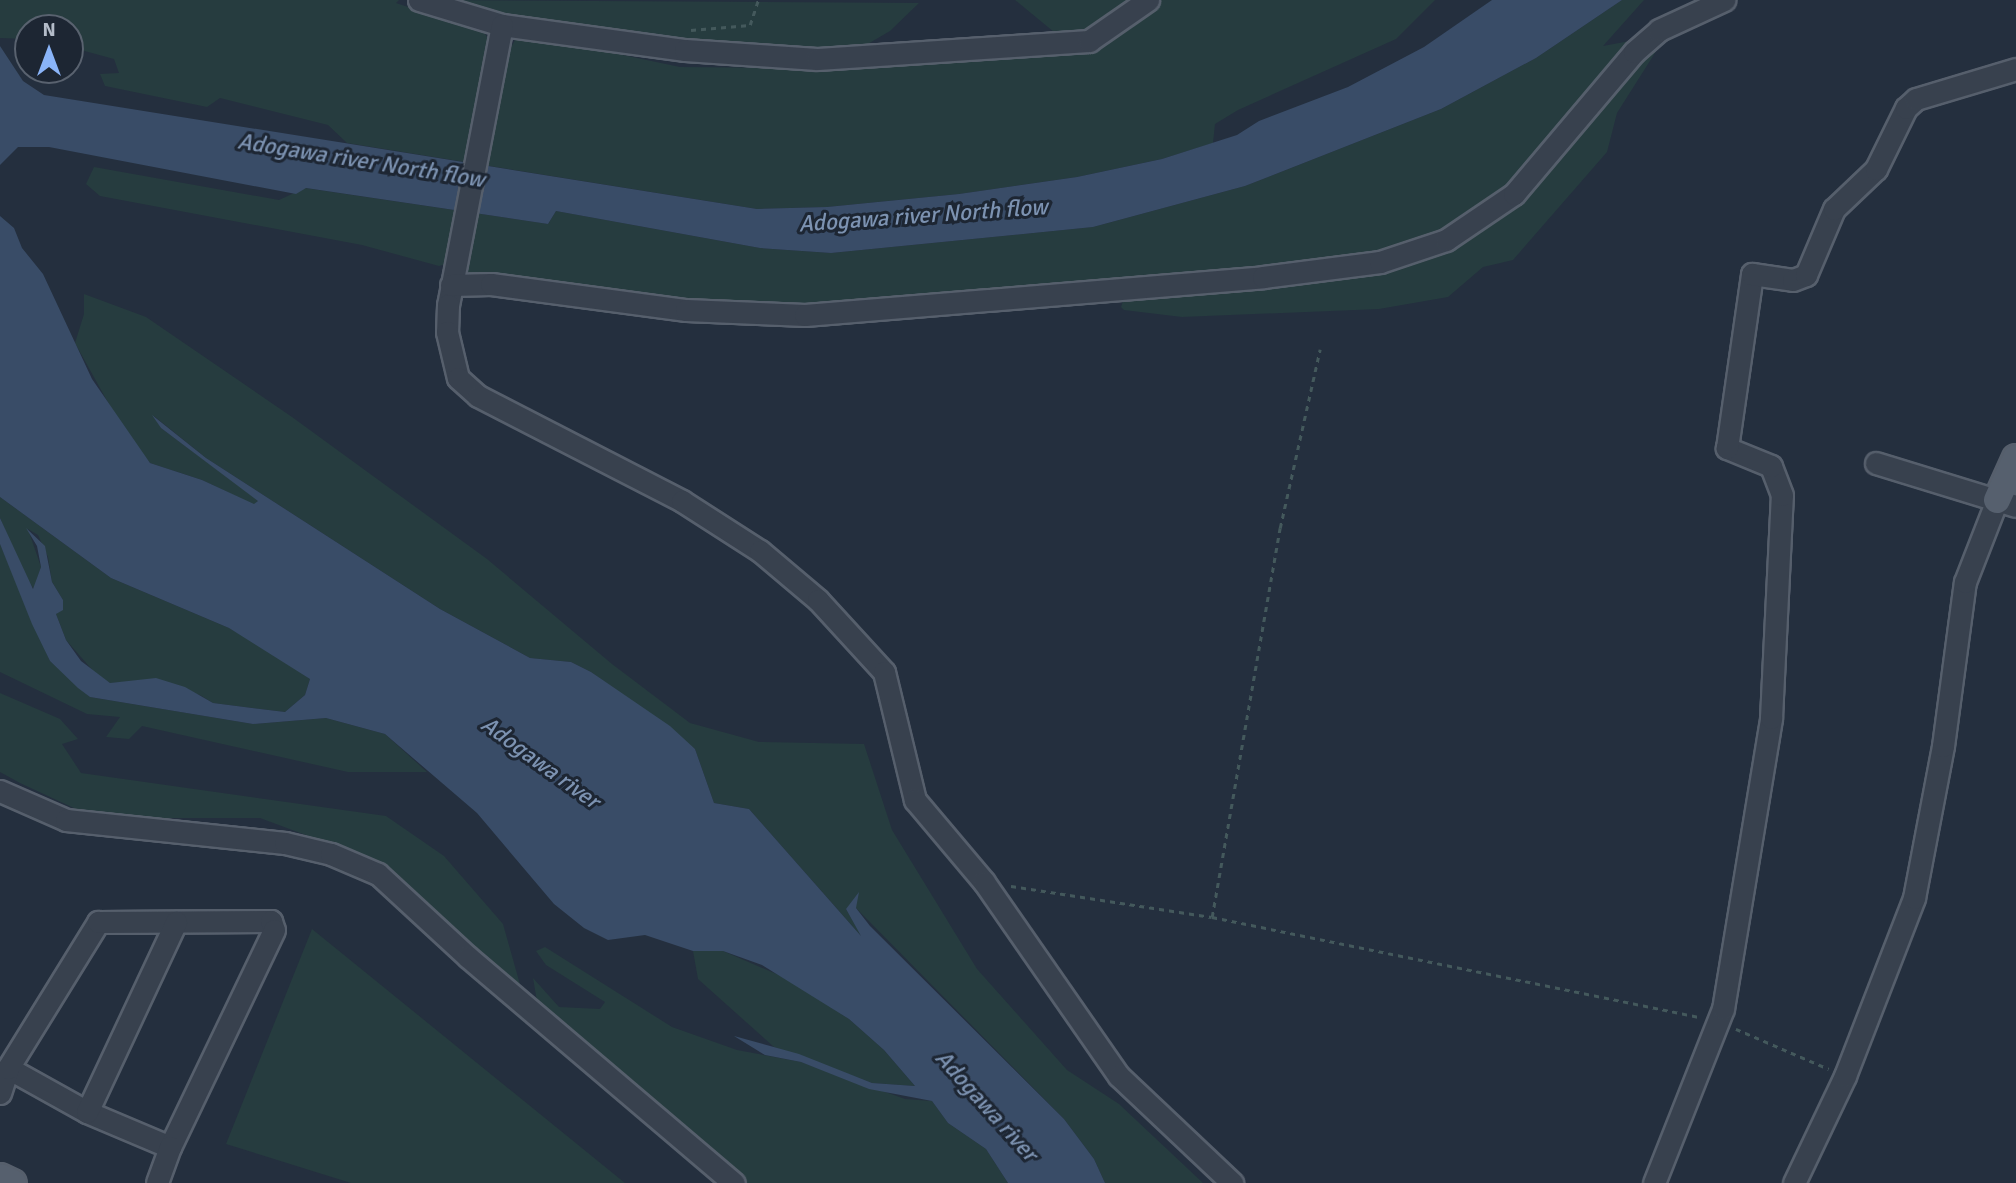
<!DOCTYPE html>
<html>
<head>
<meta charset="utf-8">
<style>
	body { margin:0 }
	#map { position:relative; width:2016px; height:1183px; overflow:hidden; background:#242f3e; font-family:Signika,sans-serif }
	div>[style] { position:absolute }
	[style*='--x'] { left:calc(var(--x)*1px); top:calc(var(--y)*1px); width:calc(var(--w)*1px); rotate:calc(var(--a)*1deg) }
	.green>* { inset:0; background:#263c3f }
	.water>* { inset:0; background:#394c67 }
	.path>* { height:2.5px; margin-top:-1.25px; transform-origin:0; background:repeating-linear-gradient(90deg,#44595c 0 5px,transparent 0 10px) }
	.roads { filter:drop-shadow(2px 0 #565f6c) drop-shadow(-2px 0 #565f6c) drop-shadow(0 2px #565f6c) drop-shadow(0 -2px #565f6c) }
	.minor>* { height:21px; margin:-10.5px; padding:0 10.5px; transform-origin:10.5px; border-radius:10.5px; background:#38414e }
	.major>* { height:26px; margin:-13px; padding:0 13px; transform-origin:13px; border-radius:13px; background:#56606e }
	span { translate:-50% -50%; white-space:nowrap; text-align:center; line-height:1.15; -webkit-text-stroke:6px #1d2633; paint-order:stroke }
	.water-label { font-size:23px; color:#7c92b1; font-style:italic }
	.north { position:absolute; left:14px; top:14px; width:70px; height:70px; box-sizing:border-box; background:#1d2633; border:2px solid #59626f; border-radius:50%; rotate:0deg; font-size:19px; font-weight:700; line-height:28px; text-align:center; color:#b4bcc9 }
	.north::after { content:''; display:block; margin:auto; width:24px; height:32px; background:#8ab4f8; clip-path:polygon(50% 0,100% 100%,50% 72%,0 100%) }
</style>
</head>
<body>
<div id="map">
	<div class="green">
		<i style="clip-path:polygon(0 0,399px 0,396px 3px,484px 32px,490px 42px,510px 49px,523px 26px,422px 0,919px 3px,890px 31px,854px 52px,811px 54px,595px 31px,604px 51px,680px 67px,794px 68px,1060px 55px,1054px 32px,1015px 0,1435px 0,1396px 39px,1238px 110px,1215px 124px,1213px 143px,1162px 159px,1077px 177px,959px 194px,827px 207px,757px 209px,347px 143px,328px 125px,220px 98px,207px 107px,105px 86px,100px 74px,119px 73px,114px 59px,70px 47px,70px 28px,28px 28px,28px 39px,0 38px)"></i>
		<i style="clip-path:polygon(1622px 0,1644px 0,1603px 46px,1667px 34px,1617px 113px,1607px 152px,1513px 260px,1483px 267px,1448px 297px,1379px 309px,1182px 317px,1124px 310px,1121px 307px,1130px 281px,828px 305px,711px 303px,624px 290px,608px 294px,471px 276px,466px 269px,449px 263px,439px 266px,362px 245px,100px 196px,86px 184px,94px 167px,279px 200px,305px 188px,548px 224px,556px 211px,760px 248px,831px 253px,1093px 227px,1245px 186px,1441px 109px,1536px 58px)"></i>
		<i style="clip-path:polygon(84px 294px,146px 317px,292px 417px,487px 559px,612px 664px,690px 723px,759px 742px,864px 744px,892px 830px,977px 969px,1067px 1070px,1119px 1104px,1203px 1183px,1105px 1183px,1094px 1159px,1064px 1119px,856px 908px,846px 909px,862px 937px,749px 809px,714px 803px,695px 749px,591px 672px,571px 662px,530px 658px,440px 609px,206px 458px,154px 416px,161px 428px,259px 500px,254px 505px,202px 480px,150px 463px,125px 433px,75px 343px,84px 314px)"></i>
		<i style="clip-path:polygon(0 497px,111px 578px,229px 628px,283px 659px,310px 679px,305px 695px,285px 712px,213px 703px,200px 695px,132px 682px,110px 683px,95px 673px,66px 640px,56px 614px,63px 600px,52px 582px,48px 557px,38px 535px,28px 529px,41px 567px,34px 589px,25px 576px,0 518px)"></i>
		<i style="clip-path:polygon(0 544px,50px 661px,90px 697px,253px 724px,326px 718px,385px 734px,427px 772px,348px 772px,142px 726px,129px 739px,106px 737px,120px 717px,87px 714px,0 672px)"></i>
		<i style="clip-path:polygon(0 693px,60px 719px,78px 739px,62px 744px,81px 773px,386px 816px,444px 856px,503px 924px,521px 988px,346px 850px,260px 818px,152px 818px,76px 809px,20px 783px,0 772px)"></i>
		<i style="clip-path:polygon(312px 929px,625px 1183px,351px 1183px,226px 1144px)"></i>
		<i style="clip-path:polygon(545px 947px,672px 1027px,737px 1050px,801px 1062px,905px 1099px,932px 1101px,948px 1123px,986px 1149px,1008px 1183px,727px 1183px,542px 1030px,533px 978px,559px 1007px,600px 1009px,605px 1002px,546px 965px,536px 951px)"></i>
		<i style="clip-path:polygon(693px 951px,723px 951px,788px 979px,849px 1019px,884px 1050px,915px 1086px,872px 1083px,774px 1047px,698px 979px)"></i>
	</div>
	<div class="water">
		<i style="clip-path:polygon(1492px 0,1622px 0,1536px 58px,1441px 109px,1245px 186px,1093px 227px,831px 253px,760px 248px,556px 211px,548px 224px,306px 188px,296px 194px,49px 147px,18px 147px,0 165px,0 46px,23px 81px,44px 95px,757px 209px,827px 207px,959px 194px,1077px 177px,1162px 159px,1237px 135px,1259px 121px,1348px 87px,1424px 47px)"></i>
		<i style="clip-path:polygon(0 216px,14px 228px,22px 248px,43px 274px,92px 379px,150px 463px,202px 480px,254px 504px,258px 501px,161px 428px,152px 415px,206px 458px,440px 609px,530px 658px,571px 662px,591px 672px,670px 726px,695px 749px,714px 803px,749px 809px,861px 936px,846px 909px,859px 892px,856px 908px,870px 926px,1064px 1119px,1094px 1159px,1105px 1183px,1008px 1183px,986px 1149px,948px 1123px,932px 1101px,869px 1089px,801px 1062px,765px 1055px,734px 1036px,799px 1054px,872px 1083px,915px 1086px,884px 1050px,849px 1019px,762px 965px,723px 951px,693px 951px,645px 935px,608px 940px,584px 928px,554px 904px,477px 813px,385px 734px,326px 718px,253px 724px,90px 697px,78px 688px,50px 661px,32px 624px,0 544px,0 518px,33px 589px,41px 567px,37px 546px,26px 528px,45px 546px,52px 582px,63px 600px,63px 610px,56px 614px,66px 640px,81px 661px,110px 683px,156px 678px,185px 687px,213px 703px,285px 712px,305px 695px,310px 679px,229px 628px,111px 578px,0 497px)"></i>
	</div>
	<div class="path">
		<i style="--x:691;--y:30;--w:59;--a:-4.8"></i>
		<i style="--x:750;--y:25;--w:26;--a:-72"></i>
		<i style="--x:1011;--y:886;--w:203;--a:8.8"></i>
		<i style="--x:1212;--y:917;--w:497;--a:11.6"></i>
		<i style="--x:1212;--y:917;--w:395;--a:-80.1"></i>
		<i style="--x:1280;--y:528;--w:183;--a:-77.4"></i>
		<i style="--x:1736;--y:1029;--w:101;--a:23.3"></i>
	</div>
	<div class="roads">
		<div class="minor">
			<i style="--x:419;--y:0;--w:87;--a:16.8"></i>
			<i style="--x:502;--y:25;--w:185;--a:7.8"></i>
			<i style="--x:685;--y:50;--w:132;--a:3.9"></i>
			<i style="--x:817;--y:59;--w:273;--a:-3.8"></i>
			<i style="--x:1089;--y:41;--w:72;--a:-34.8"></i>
			<i style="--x:502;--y:25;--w:285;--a:100.9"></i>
			<i style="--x:448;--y:305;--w:27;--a:92"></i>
			<i style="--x:447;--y:332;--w:47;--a:76.6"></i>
			<i style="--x:458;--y:378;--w:27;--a:42"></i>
			<i style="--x:478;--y:396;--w:229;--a:27.2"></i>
			<i style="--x:682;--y:501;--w:93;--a:32.7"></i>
			<i style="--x:760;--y:551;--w:76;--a:40.2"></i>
			<i style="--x:818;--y:600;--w:98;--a:47.5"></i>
			<i style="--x:884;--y:672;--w:132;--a:76.4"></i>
			<i style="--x:915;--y:800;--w:107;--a:49.9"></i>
			<i style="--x:984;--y:882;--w:236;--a:55.2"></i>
			<i style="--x:1119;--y:1076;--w:156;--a:43.4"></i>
			<i style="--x:451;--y:285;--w:40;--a:-1.4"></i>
			<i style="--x:491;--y:284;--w:197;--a:7.6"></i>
			<i style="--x:686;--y:310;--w:119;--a:2.4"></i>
			<i style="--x:805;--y:315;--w:460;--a:-4.7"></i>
			<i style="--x:1263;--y:277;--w:118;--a:-7.3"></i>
			<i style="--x:1380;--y:262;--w:70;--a:-18.4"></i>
			<i style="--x:1446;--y:240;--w:82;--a:-34.1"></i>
			<i style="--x:1514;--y:194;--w:186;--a:-49.8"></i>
			<i style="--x:1634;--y:52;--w:33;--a:-41"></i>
			<i style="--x:1659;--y:30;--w:72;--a:-24.8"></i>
			<i style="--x:1876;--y:463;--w:146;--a:17.1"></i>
			<i style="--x:0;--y:791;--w:72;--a:23.7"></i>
			<i style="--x:66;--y:820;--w:220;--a:6"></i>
			<i style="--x:285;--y:843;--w:47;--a:13.4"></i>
			<i style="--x:331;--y:854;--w:51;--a:23.1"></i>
			<i style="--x:378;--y:874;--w:122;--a:42.7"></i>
			<i style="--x:468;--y:957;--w:349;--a:40.4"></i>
			<i style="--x:8;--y:1068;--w:90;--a:29.1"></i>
			<i style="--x:87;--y:1112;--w:90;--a:22.9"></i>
			<i style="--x:0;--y:1093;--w:26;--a:-72"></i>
			<i style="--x:8;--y:1068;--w:172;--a:-58.3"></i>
			<i style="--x:98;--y:922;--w:173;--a:-0.3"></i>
			<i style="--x:271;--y:921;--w:9;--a:72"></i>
			<i style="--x:274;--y:930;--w:241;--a:115.6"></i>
			<i style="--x:170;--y:1147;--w:38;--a:110"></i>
			<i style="--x:87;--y:1112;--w:210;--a:-64.9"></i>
			<i style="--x:1654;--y:1183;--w:187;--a:-68.4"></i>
			<i style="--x:1723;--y:1009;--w:295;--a:-80.6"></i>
			<i style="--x:1771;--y:718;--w:223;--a:-87.2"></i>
			<i style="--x:1782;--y:495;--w:31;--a:-111"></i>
			<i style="--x:1771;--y:466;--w:48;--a:-157.8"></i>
			<i style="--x:1727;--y:448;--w:176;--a:-81.8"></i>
			<i style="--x:1752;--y:274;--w:41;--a:8.3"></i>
			<i style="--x:1793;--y:280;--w:14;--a:-21"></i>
			<i style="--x:1806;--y:275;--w:72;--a:-67"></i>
			<i style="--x:1834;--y:209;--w:58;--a:-43.6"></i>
			<i style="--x:1876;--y:169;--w:68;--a:-63.8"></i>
			<i style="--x:1906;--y:108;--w:13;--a:-42"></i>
			<i style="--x:1916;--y:99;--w:104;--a:-16.7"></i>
			<i style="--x:1794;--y:1183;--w:119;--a:-64.5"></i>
			<i style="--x:1845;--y:1076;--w:191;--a:-68.8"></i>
			<i style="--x:1914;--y:898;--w:155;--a:-79.2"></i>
			<i style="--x:1943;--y:746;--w:165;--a:-82.4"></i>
			<i style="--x:1965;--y:582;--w:88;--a:-68.7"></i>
		</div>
		<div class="major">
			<i style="--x:1997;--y:500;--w:46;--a:-65.7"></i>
			<i style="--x:0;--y:1177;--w:14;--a:25"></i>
		</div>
	</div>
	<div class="water-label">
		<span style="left:361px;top:161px;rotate:9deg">Adogawa river North flow</span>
		<span style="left:923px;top:216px;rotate:-4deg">Adogawa river North flow</span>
		<span style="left:540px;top:763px;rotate:36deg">Adogawa river</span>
		<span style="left:986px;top:1106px;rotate:48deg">Adogawa river</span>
	</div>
	<div class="north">N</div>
</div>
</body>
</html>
